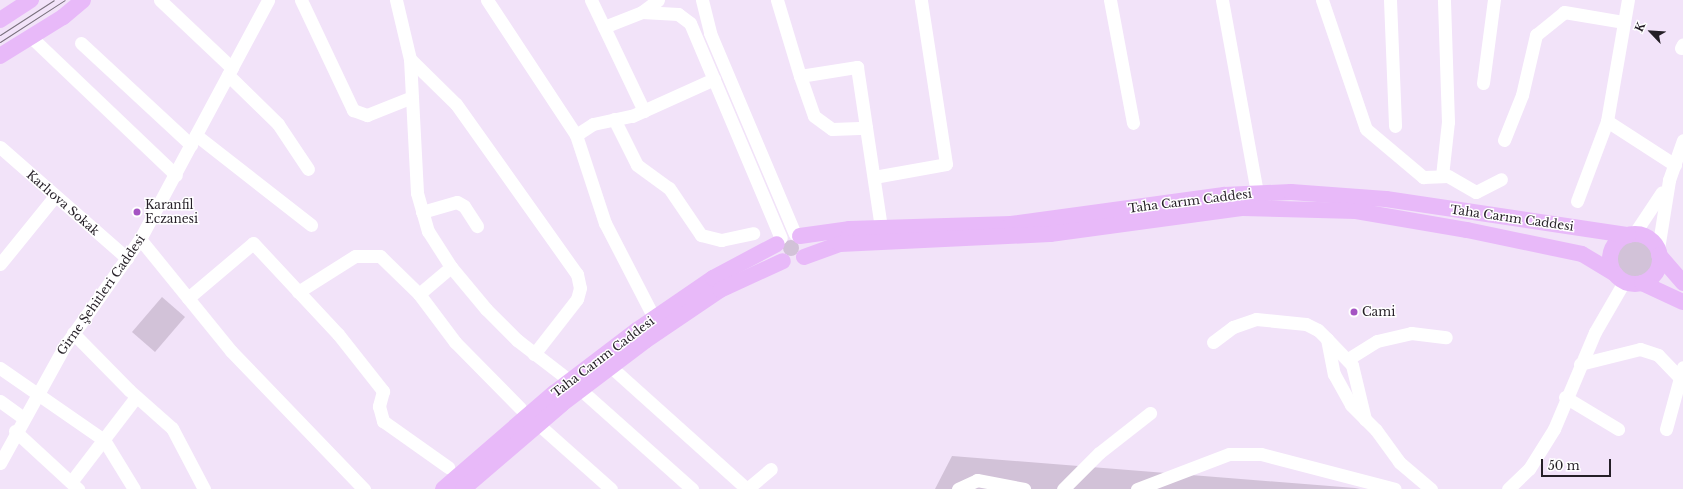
<!DOCTYPE html>
<html>
<head>
<meta charset="utf-8">
<style>
	body { margin:0 }
	#map { position:relative; width:1683px; height:489px; overflow:hidden; background:#f2e3f9; font-family:"Libre Baskerville",serif }
	div>[style] { position:absolute }
	[style*='--x'] { left:calc(var(--x)*1px); top:calc(var(--y)*1px); width:calc(var(--w)*1px); rotate:calc(var(--a)*1deg) }
	.green>* { inset:0; background:#d2c2d8 }
	.round { border-radius:50% }
	.minor>* { height:13px; margin:-6.5px; padding:0 6.5px; transform-origin:6.5px; border-radius:6.5px; background:#fff }
	.major>* { height:16px; margin:-8px; padding:0 8px; transform-origin:8px; border-radius:8px; background:#e8b9f9 }
	.major>.ring { margin:-8px; padding:0; box-sizing:content-box; background:none; border:16px solid #e8b9f9; border-radius:50% }
	.tram>* { height:1px; margin:-0.5px; padding:0 0.5px; transform-origin:0.5px; border-radius:0.5px; background:#79707d }
	.dots>* { width:11px; height:11px; translate:-50% -50%; box-sizing:border-box; border:2px solid #fff; border-radius:50% }
	span { translate:-50% -50%; white-space:nowrap; text-align:center; line-height:1.15; -webkit-text-stroke:3px #fff; paint-order:stroke }
	.street-label { font-size:12px; color:#251f27 }
	.poi-label { font-size:12px; color:#251f27 }
	.left { translate:0 -50%; text-align:left }
	.north { position:absolute; left:1631px; top:12px; width:40px; height:40px; -webkit-text-stroke:3px #fff; paint-order:stroke; rotate:295deg; font-size:11px; font-weight:700; line-height:16px; text-align:center; color:#251f27 }
	.north::after { content:''; display:block; margin:auto; width:14px; height:18px; background:#251f27; clip-path:polygon(50% 0,100% 100%,50% 72%,0 100%) }
	.scale { position:absolute; left:1541px; top:459px; width:70px; height:18px; box-sizing:border-box; border:2px solid #251f27; border-top:0; padding-left:5px; font-size:12px; line-height:14px; white-space:nowrap; color:#251f27; -webkit-text-stroke:3px #fff; paint-order:stroke }
</style>
</head>
<body>
<div id="map">
	<div class="green">
		<i class="round" style="left:783px;top:240px;width:16px;height:16px"></i>
		<i class="round" style="left:1617px;top:241px;width:36px;height:36px"></i>
		<i style="clip-path:polygon(162px 297px,185px 317px,155px 352px,132px 332px)"></i>
		<i style="clip-path:polygon(952px 456px,1355px 488px,1360px 489px,935px 489px)"></i>
	</div>
	<div class="minor">
		<i style="--x:160;--y:0;--w:99;--a:43.4"></i>
		<i style="--x:301;--y:0;--w:122;--a:64.7"></i>
		<i style="--x:353;--y:110;--w:15;--a:20"></i>
		<i style="--x:367;--y:115;--w:48;--a:-21.8"></i>
		<i style="--x:396;--y:0;--w:61;--a:76.7"></i>
		<i style="--x:410;--y:59;--w:134;--a:87"></i>
		<i style="--x:417;--y:193;--w:40;--a:74"></i>
		<i style="--x:428;--y:231;--w:43;--a:57.4"></i>
		<i style="--x:451;--y:267;--w:55;--a:50.2"></i>
		<i style="--x:486;--y:309;--w:44;--a:45"></i>
		<i style="--x:517;--y:340;--w:67;--a:37.7"></i>
		<i style="--x:487;--y:0;--w:162;--a:56.6"></i>
		<i style="--x:576;--y:135;--w:93;--a:71.8"></i>
		<i style="--x:605;--y:223;--w:107;--a:62.7"></i>
		<i style="--x:591;--y:0;--w:123;--a:64.5"></i>
		<i style="--x:702;--y:0;--w:34;--a:76"></i>
		<i style="--x:710;--y:33;--w:218;--a:67.1"></i>
		<i style="--x:777;--y:0;--w:79;--a:73.2"></i>
		<i style="--x:800;--y:76;--w:58;--a:-9"></i>
		<i style="--x:857;--y:67;--w:162;--a:81.5"></i>
		<i style="--x:1110;--y:0;--w:125;--a:79.4"></i>
		<i style="--x:1222;--y:0;--w:196;--a:79.7"></i>
		<i style="--x:1322;--y:0;--w:136;--a:71.2"></i>
		<i style="--x:1366;--y:129;--w:75;--a:40.1"></i>
		<i style="--x:1423;--y:177;--w:25;--a:-2"></i>
		<i style="--x:1448;--y:176;--w:32;--a:30"></i>
		<i style="--x:1476;--y:192;--w:28;--a:-27"></i>
		<i style="--x:1390;--y:0;--w:126;--a:87.7"></i>
		<i style="--x:642;--y:12;--w:36;--a:3"></i>
		<i style="--x:678;--y:14;--w:15;--a:37"></i>
		<i style="--x:690;--y:23;--w:233;--a:67.1"></i>
		<i style="--x:604;--y:27;--w:41;--a:-21.5"></i>
		<i style="--x:642;--y:12;--w:20;--a:-37"></i>
		<i style="--x:31;--y:37;--w:200;--a:43.6"></i>
		<i style="--x:81;--y:43;--w:150;--a:42.8"></i>
		<i style="--x:1681;--y:48;--w:4;--a:-63"></i>
		<i style="--x:410;--y:59;--w:64;--a:44.4"></i>
		<i style="--x:456;--y:104;--w:209;--a:54.6"></i>
		<i style="--x:577;--y:274;--w:14;--a:78"></i>
		<i style="--x:580;--y:288;--w:11;--a:105"></i>
		<i style="--x:577;--y:299;--w:70;--a:128"></i>
		<i style="--x:228;--y:75;--w:70;--a:44.4"></i>
		<i style="--x:278;--y:124;--w:54;--a:56.3"></i>
		<i style="--x:800;--y:76;--w:42;--a:70.7"></i>
		<i style="--x:814;--y:116;--w:22;--a:36"></i>
		<i style="--x:832;--y:129;--w:34;--a:-2"></i>
		<i style="--x:1483;--y:83;--w:84;--a:-82.5"></i>
		<i style="--x:614;--y:119;--w:51;--a:63.4"></i>
		<i style="--x:637;--y:165;--w:39;--a:36"></i>
		<i style="--x:669;--y:188;--w:57;--a:55.8"></i>
		<i style="--x:701;--y:235;--w:21;--a:14"></i>
		<i style="--x:721;--y:240;--w:33;--a:-12"></i>
		<i style="--x:1607;--y:121;--w:81;--a:32.9"></i>
		<i style="--x:196;--y:135;--w:146;--a:38"></i>
		<i style="--x:576;--y:135;--w:20;--a:-33"></i>
		<i style="--x:593;--y:124;--w:40;--a:-12"></i>
		<i style="--x:632;--y:116;--w:90;--a:-24.3"></i>
		<i style="--x:1504;--y:140;--w:48;--a:-68.2"></i>
		<i style="--x:1522;--y:95;--w:62;--a:-76.9"></i>
		<i style="--x:1536;--y:35;--w:36;--a:-39"></i>
		<i style="--x:1564;--y:12;--w:61;--a:9.5"></i>
		<i style="--x:0;--y:147;--w:169;--a:41.2"></i>
		<i style="--x:1442;--y:176;--w:54;--a:-83.7"></i>
		<i style="--x:1448;--y:122;--w:122;--a:-91.9"></i>
		<i style="--x:874;--y:177;--w:73;--a:-10.2"></i>
		<i style="--x:946;--y:164;--w:166;--a:-98.7"></i>
		<i style="--x:1577;--y:201;--w:85;--a:-69.4"></i>
		<i style="--x:1607;--y:121;--w:123;--a:-80.2"></i>
		<i style="--x:422;--y:212;--w:36;--a:-16"></i>
		<i style="--x:457;--y:202;--w:8;--a:30"></i>
		<i style="--x:464;--y:206;--w:24;--a:57"></i>
		<i style="--x:1634;--y:234;--w:50;--a:-56.3"></i>
		<i style="--x:140;--y:239;--w:144;--a:50.9"></i>
		<i style="--x:231;--y:351;--w:192;--a:46.1"></i>
		<i style="--x:1658;--y:249;--w:70;--a:-80.9"></i>
		<i style="--x:1669;--y:180;--w:42;--a:-70.7"></i>
		<i style="--x:0;--y:264;--w:87;--a:-51"></i>
		<i style="--x:298;--y:292;--w:67;--a:-32.3"></i>
		<i style="--x:355;--y:256;--w:25;--a:0"></i>
		<i style="--x:380;--y:256;--w:54;--a:44.3"></i>
		<i style="--x:419;--y:294;--w:42;--a:-40.2"></i>
		<i style="--x:419;--y:294;--w:60;--a:53.1"></i>
		<i style="--x:455;--y:342;--w:93;--a:45.4"></i>
		<i style="--x:188;--y:298;--w:85;--a:-40.2"></i>
		<i style="--x:253;--y:243;--w:125;--a:47"></i>
		<i style="--x:338;--y:334;--w:73;--a:51.7"></i>
		<i style="--x:383;--y:391;--w:16;--a:105"></i>
		<i style="--x:379;--y:406;--w:16;--a:75"></i>
		<i style="--x:383;--y:421;--w:80;--a:35.3"></i>
		<i style="--x:73;--y:333;--w:80;--a:45.5"></i>
		<i style="--x:129;--y:390;--w:57;--a:41.5"></i>
		<i style="--x:172;--y:428;--w:69;--a:62.3"></i>
		<i style="--x:1327;--y:339;--w:36;--a:46"></i>
		<i style="--x:1352;--y:365;--w:56;--a:76.5"></i>
		<i style="--x:1213;--y:342;--w:25;--a:-37"></i>
		<i style="--x:1233;--y:327;--w:24;--a:-19"></i>
		<i style="--x:1256;--y:319;--w:50;--a:5.7"></i>
		<i style="--x:1306;--y:324;--w:13;--a:27"></i>
		<i style="--x:1318;--y:330;--w:13;--a:45"></i>
		<i style="--x:1327;--y:339;--w:36;--a:79"></i>
		<i style="--x:1334;--y:374;--w:35;--a:61"></i>
		<i style="--x:1351;--y:405;--w:35;--a:45"></i>
		<i style="--x:1376;--y:430;--w:39;--a:54"></i>
		<i style="--x:1399;--y:462;--w:42;--a:40.2"></i>
		<i style="--x:1348;--y:359;--w:34;--a:-32"></i>
		<i style="--x:1377;--y:341;--w:35;--a:-13"></i>
		<i style="--x:1411;--y:333;--w:35;--a:7"></i>
		<i style="--x:1580;--y:364;--w:62;--a:-14"></i>
		<i style="--x:1640;--y:349;--w:19;--a:18"></i>
		<i style="--x:1658;--y:355;--w:29;--a:46"></i>
		<i style="--x:611;--y:367;--w:183;--a:41.9"></i>
		<i style="--x:0;--y:368;--w:126;--a:34.7"></i>
		<i style="--x:104;--y:440;--w:57;--a:58.5"></i>
		<i style="--x:581;--y:390;--w:149;--a:41.7"></i>
		<i style="--x:1565;--y:397;--w:62;--a:31.1"></i>
		<i style="--x:0;--y:401;--w:29;--a:36"></i>
		<i style="--x:539;--y:425;--w:96;--a:41.6"></i>
		<i style="--x:1666;--y:429;--w:64;--a:-74.7"></i>
		<i style="--x:15;--y:431;--w:86;--a:42.6"></i>
		<i style="--x:0;--y:463;--w:132;--a:-61.1"></i>
		<i style="--x:64;--y:347;--w:132;--a:-54.9"></i>
		<i style="--x:140;--y:239;--w:271;--a:-61.8"></i>
		<i style="--x:71;--y:482;--w:107;--a:-52.6"></i>
		<i style="--x:747;--y:489;--w:31;--a:-40"></i>
		<i style="--x:958;--y:489;--w:21;--a:-25"></i>
		<i style="--x:977;--y:480;--w:48;--a:10.8"></i>
		<i style="--x:1063;--y:489;--w:51;--a:-45"></i>
		<i style="--x:1099;--y:453;--w:65;--a:-38.1"></i>
		<i style="--x:1137;--y:489;--w:98;--a:-20.8"></i>
		<i style="--x:1229;--y:454;--w:32;--a:0"></i>
		<i style="--x:1261;--y:454;--w:138;--a:14.6"></i>
		<i style="--x:1508;--y:489;--w:29;--a:-44"></i>
		<i style="--x:1529;--y:469;--w:47;--a:-58"></i>
		<i style="--x:1554;--y:429;--w:105;--a:-67.1"></i>
		<i style="--x:1595;--y:332;--w:58;--a:-59.9"></i>
	</div>
	<div class="major">
		<i style="--x:0;--y:20;--w:37;--a:-33"></i>
		<i style="--x:0;--y:56;--w:74;--a:-31.8"></i>
		<i style="--x:63;--y:17;--w:26;--a:-40"></i>
		<i class="ring" style="left:1610px;top:234px;width:34px;height:34px"></i>
		<i style="--x:800;--y:236;--w:49;--a:-8.1"></i>
		<i style="--x:849;--y:229;--w:162;--a:-1.8"></i>
		<i style="--x:1011;--y:224;--w:215;--a:-7.8"></i>
		<i style="--x:1224;--y:195;--w:67;--a:-2.6"></i>
		<i style="--x:1291;--y:192;--w:95;--a:4.2"></i>
		<i style="--x:1386;--y:199;--w:245;--a:8.5"></i>
		<i style="--x:1659;--y:255;--w:37;--a:49"></i>
		<i style="--x:804;--y:257;--w:38;--a:-20"></i>
		<i style="--x:840;--y:244;--w:210;--a:-2.7"></i>
		<i style="--x:1050;--y:234;--w:195;--a:-7.7"></i>
		<i style="--x:1243;--y:208;--w:113;--a:1.5"></i>
		<i style="--x:1356;--y:211;--w:113;--a:9.7"></i>
		<i style="--x:1467;--y:230;--w:117;--a:11.8"></i>
		<i style="--x:1582;--y:254;--w:39;--a:31"></i>
		<i style="--x:1642;--y:283;--w:45;--a:24.9"></i>
		<i style="--x:443;--y:489;--w:147;--a:-40.9"></i>
		<i style="--x:554;--y:393;--w:104;--a:-37.2"></i>
		<i style="--x:637;--y:330;--w:92;--a:-34.4"></i>
		<i style="--x:713;--y:278;--w:72;--a:-28"></i>
		<i style="--x:463;--y:489;--w:130;--a:-40.6"></i>
		<i style="--x:562;--y:404;--w:104;--a:-37.2"></i>
		<i style="--x:645;--y:341;--w:91;--a:-34.2"></i>
		<i style="--x:720;--y:290;--w:69;--a:-24.7"></i>
	</div>
	<div class="tram">
		<i style="--x:0;--y:35;--w:64;--a:-32.9"></i>
		<i style="--x:0;--y:42;--w:77;--a:-32.9"></i>
	</div>
	<div class="dots">
		<i style="left:137px;top:212px;background:#a554c3"></i>
		<i style="left:1354px;top:312px;background:#a554c3"></i>
	</div>
	<div class="street-label">
		<span style="left:1190px;top:201px;rotate:-7deg">Taha Carım Caddesi</span>
		<span style="left:63px;top:203px;rotate:41deg">Karlıova Sokak</span>
		<span style="left:1512px;top:218px;rotate:8deg">Taha Carım Caddesi</span>
		<span style="left:101px;top:295px;rotate:-55deg">Girne Şehitleri Caddesi</span>
		<span style="left:603px;top:357px;rotate:-37deg">Taha Carım Caddesi</span>
	</div>
	<div class="poi-label">
		<span class="left" style="left:145px;top:212px">Karanfil<br>Eczanesi</span>
		<span class="left" style="left:1362px;top:312px">Cami</span>
	</div>
	<div class="north">K</div>
	<div class="scale">50 m</div>
</div>
</body>
</html>
